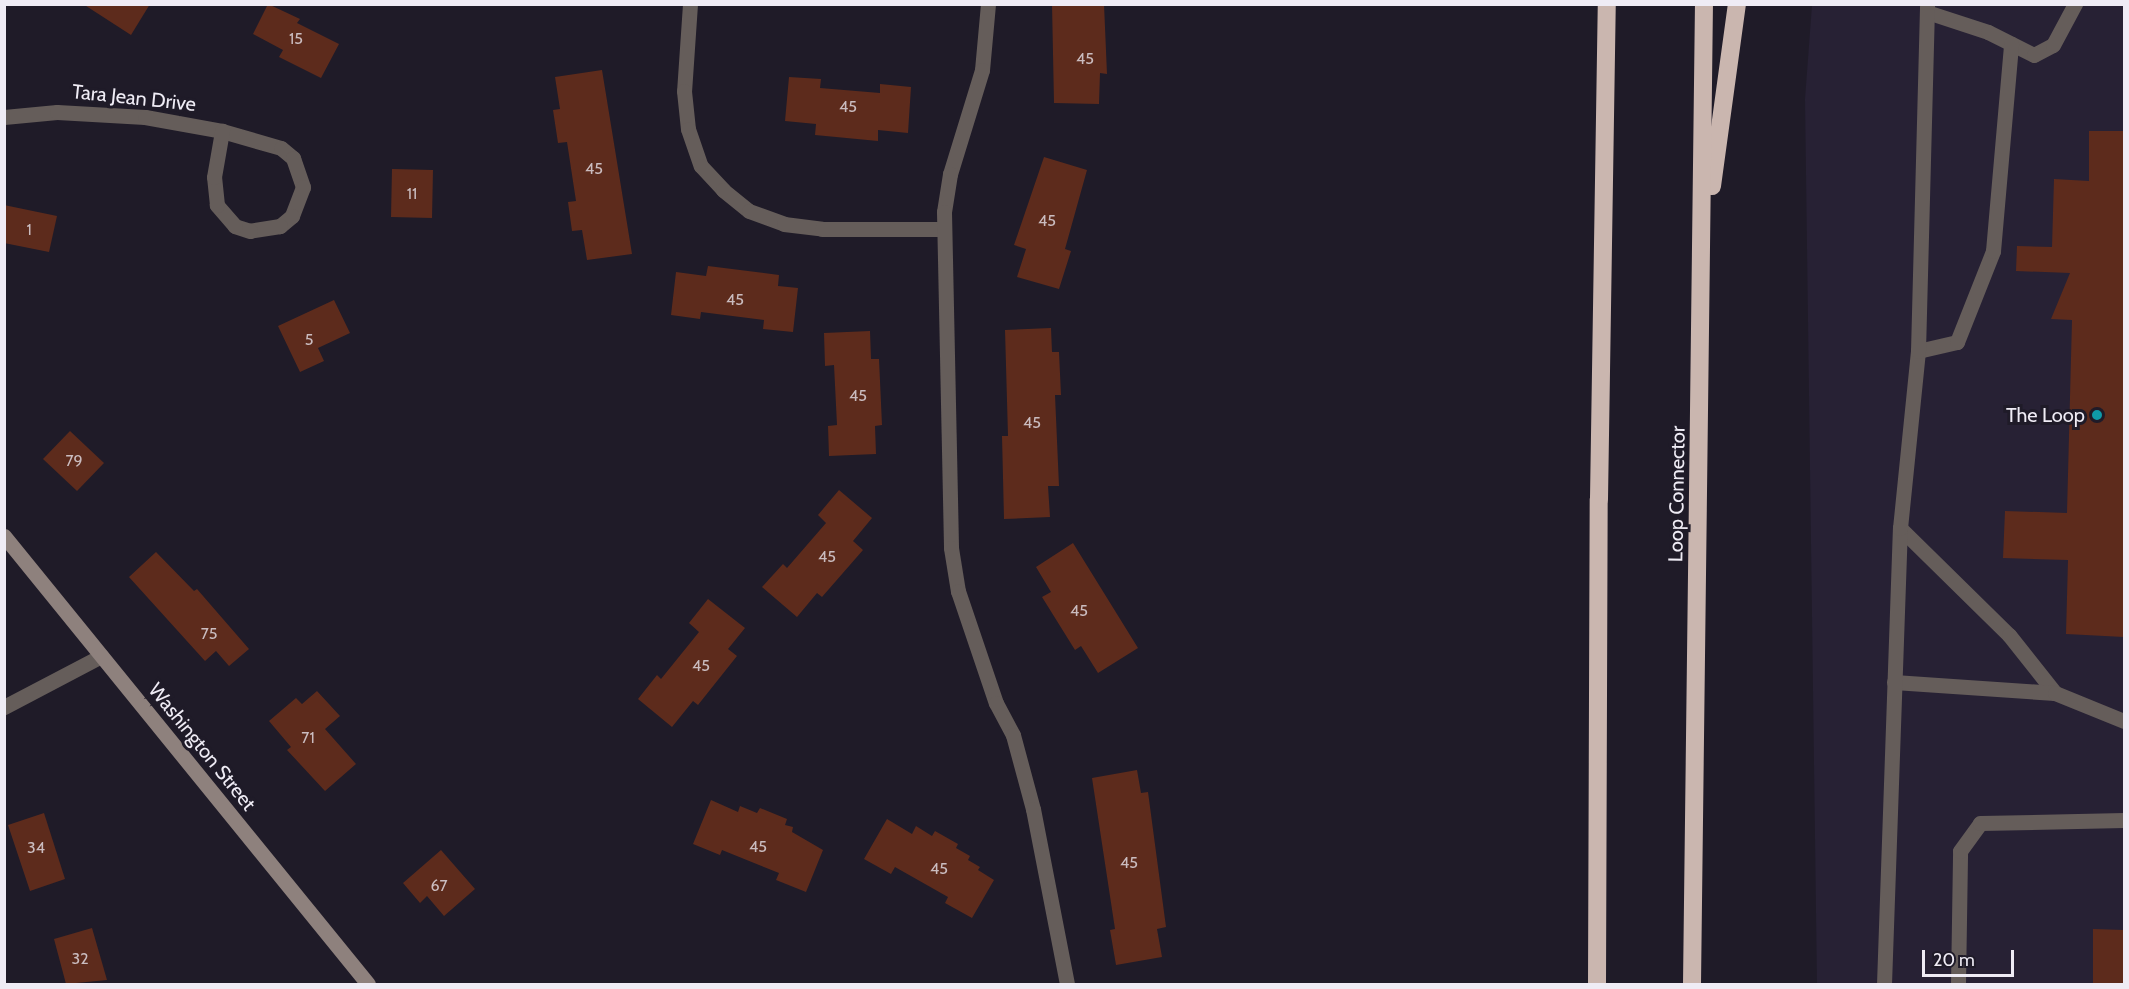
<!DOCTYPE html>
<html>
<head>
<meta charset="utf-8">
<style>
	body { margin:0 }
	#map { position:relative; width:2129px; height:989px; overflow:hidden; background:#1f1b28; font-family:Cabin,sans-serif }
	div>[style] { position:absolute }
	[style*='--x'] { left:calc(var(--x)*1px); top:calc(var(--y)*1px); width:calc(var(--w)*1px); rotate:calc(var(--a)*1deg) }
	.built>* { inset:0; background:#272134 }
	.building>* { inset:0; background:#5d2b1c }
	.lane>* { height:15px; margin:-7.5px; padding:0 7.5px; transform-origin:7.5px; border-radius:7.5px; background:#655d5a }
	.street>* { height:15px; margin:-7.5px; padding:0 7.5px; transform-origin:7.5px; border-radius:7.5px; background:#655d5a }
	.secondary>* { height:15px; margin:-7.5px; padding:0 7.5px; transform-origin:7.5px; border-radius:7.5px; background:#8e817d }
	.highway>* { height:18px; margin:-9px; padding:0 9px; transform-origin:9px; border-radius:9px; background:#cab6af }
	.dots>* { width:16px; height:16px; translate:-50% -50%; box-sizing:border-box; border:3px solid #1f1b28; border-radius:50% }
	span { translate:-50% -50%; white-space:nowrap; text-align:center; line-height:1.15; -webkit-text-stroke:6px #1f1b28; paint-order:stroke }
	.number-label { font-size:16px; color:#cabcbf }
	.number-label span { -webkit-text-stroke-width:0 }
	.street-label { font-size:20px; color:#efecf5 }
	.poi-label { font-size:20px; color:#efecf5 }
	.right { translate:-100% -50%; text-align:right }
	.frame { position:absolute; inset:0; border:6px solid #efecf5; pointer-events:none }
	.scale { position:absolute; left:1922px; top:950px; width:92px; height:27px; box-sizing:border-box; border:3px solid #efecf5; border-top:0; padding-left:8px; font-size:18px; line-height:21px; white-space:nowrap; color:#efecf5; -webkit-text-stroke:4px #1f1b28; paint-order:stroke }
</style>
</head>
<body>
<div id="map">
	<div class="built">
		<i style="clip-path:polygon(1812px 5px,2124px 5px,2124px 984px,1817px 984px,1805px 99px)"></i>
	</div>
	<div class="building">
		<i style="clip-path:polygon(83px 4px,150px 4px,131px 35px)"></i>
		<i style="clip-path:polygon(268px 4px,300px 19px,297px 23px,339px 44px,321px 78px,279px 57px,283px 50px,253px 34px)"></i>
		<i style="clip-path:polygon(1052px 4px,1104px 4px,1107px 74px,1100px 73px,1099px 104px,1054px 103px)"></i>
		<i style="clip-path:polygon(602px 70px,632px 254px,587px 260px,582px 230px,572px 231px,568px 202px,576px 201px,567px 142px,558px 143px,553px 110px,560px 109px,555px 77px)"></i>
		<i style="clip-path:polygon(789px 77px,821px 79px,820px 88px,880px 93px,880px 84px,911px 87px,908px 133px,878px 130px,878px 141px,815px 135px,816px 124px,785px 121px)"></i>
		<i style="clip-path:polygon(2089px 131px,2124px 131px,2124px 637px,2066px 634px,2068px 560px,2003px 558px,2005px 511px,2067px 513px,2072px 320px,2051px 319px,2070px 273px,2016px 271px,2017px 246px,2052px 247px,2054px 179px,2089px 181px)"></i>
		<i style="clip-path:polygon(1044px 157px,1087px 170px,1065px 249px,1071px 251px,1059px 289px,1017px 277px,1026px 249px,1014px 245px)"></i>
		<i style="clip-path:polygon(392px 169px,433px 170px,432px 218px,391px 217px)"></i>
		<i style="clip-path:polygon(4px 205px,57px 216px,49px 252px,4px 243px)"></i>
		<i style="clip-path:polygon(708px 266px,779px 275px,778px 286px,798px 288px,793px 332px,763px 329px,764px 320px,701px 312px,700px 319px,671px 315px,676px 272px,706px 276px)"></i>
		<i style="clip-path:polygon(334px 300px,350px 333px,318px 348px,324px 361px,300px 372px,278px 326px)"></i>
		<i style="clip-path:polygon(1051px 328px,1052px 352px,1059px 352px,1061px 395px,1055px 395px,1059px 486px,1048px 486px,1050px 517px,1004px 519px,1002px 436px,1008px 436px,1005px 330px)"></i>
		<i style="clip-path:polygon(870px 331px,871px 359px,879px 359px,882px 425px,875px 426px,876px 454px,829px 456px,828px 426px,837px 425px,834px 365px,825px 366px,824px 333px)"></i>
		<i style="clip-path:polygon(70px 431px,104px 463px,77px 491px,43px 459px)"></i>
		<i style="clip-path:polygon(839px 490px,872px 518px,853px 541px,863px 550px,822px 597px,817px 593px,797px 617px,762px 587px,783px 564px,787px 568px,826px 523px,818px 515px)"></i>
		<i style="clip-path:polygon(1073px 543px,1138px 648px,1098px 673px,1081px 646px,1075px 650px,1042px 597px,1051px 592px,1036px 567px)"></i>
		<i style="clip-path:polygon(156px 552px,194px 591px,197px 589px,249px 649px,229px 666px,216px 651px,205px 661px,129px 577px)"></i>
		<i style="clip-path:polygon(708px 599px,745px 628px,728px 649px,737px 656px,698px 705px,693px 701px,672px 727px,638px 699px,657px 675px,661px 679px,699px 632px,689px 623px)"></i>
		<i style="clip-path:polygon(317px 691px,340px 716px,325px 729px,356px 764px,325px 791px,287px 750px,291px 747px,269px 721px,296px 698px,302px 704px)"></i>
		<i style="clip-path:polygon(1137px 770px,1141px 793px,1148px 792px,1166px 927px,1157px 929px,1162px 957px,1116px 965px,1110px 930px,1115px 929px,1092px 778px)"></i>
		<i style="clip-path:polygon(711px 800px,738px 812px,740px 806px,757px 813px,760px 808px,787px 819px,785px 825px,793px 827px,792px 832px,823px 850px,806px 892px,776px 880px,779px 873px,722px 850px,720px 855px,693px 844px)"></i>
		<i style="clip-path:polygon(44px 813px,65px 879px,30px 891px,8px 825px)"></i>
		<i style="clip-path:polygon(887px 819px,912px 834px,916px 826px,932px 836px,935px 831px,958px 844px,956px 848px,970px 856px,968px 860px,980px 867px,978px 870px,994px 880px,972px 918px,945px 903px,948px 897px,895px 867px,891px 874px,864px 859px)"></i>
		<i style="clip-path:polygon(441px 850px,475px 889px,444px 916px,427px 896px,420px 903px,403px 883px)"></i>
		<i style="clip-path:polygon(92px 928px,107px 980px,66px 984px,54px 939px)"></i>
		<i style="clip-path:polygon(2093px 929px,2124px 930px,2124px 984px,2093px 984px)"></i>
	</div>
	<div class="lane">
		<i style="--x:690;--y:4;--w:87;--a:93.9"></i>
		<i style="--x:684;--y:91;--w:38;--a:84"></i>
		<i style="--x:688;--y:129;--w:39;--a:71"></i>
		<i style="--x:701;--y:166;--w:33;--a:47"></i>
		<i style="--x:723;--y:190;--w:33;--a:39"></i>
		<i style="--x:749;--y:211;--w:37;--a:20"></i>
		<i style="--x:784;--y:224;--w:38;--a:7"></i>
		<i style="--x:822;--y:229;--w:122;--a:0"></i>
		<i style="--x:988;--y:4;--w:66;--a:95.2"></i>
		<i style="--x:982;--y:70;--w:109;--a:107.1"></i>
		<i style="--x:950;--y:174;--w:38;--a:99"></i>
		<i style="--x:944;--y:212;--w:336;--a:88.8"></i>
		<i style="--x:951;--y:548;--w:44;--a:80.8"></i>
		<i style="--x:958;--y:591;--w:118;--a:71.3"></i>
		<i style="--x:996;--y:703;--w:36;--a:62"></i>
		<i style="--x:1013;--y:735;--w:77;--a:74.9"></i>
		<i style="--x:1033;--y:809;--w:178;--a:79"></i>
		<i style="--x:1927;--y:12;--w:64;--a:18.2"></i>
		<i style="--x:1988;--y:32;--w:51;--a:26.6"></i>
		<i style="--x:2034;--y:55;--w:21;--a:-28"></i>
		<i style="--x:2053;--y:45;--w:47;--a:-61.8"></i>
		<i style="--x:1918;--y:351;--w:40;--a:-13"></i>
		<i style="--x:1957;--y:342;--w:98;--a:-68.4"></i>
		<i style="--x:1993;--y:251;--w:208;--a:-85"></i>
		<i style="--x:1900;--y:528;--w:153;--a:44.5"></i>
		<i style="--x:2009;--y:635;--w:74;--a:51.6"></i>
		<i style="--x:1894;--y:682;--w:161;--a:3.9"></i>
		<i style="--x:2055;--y:693;--w:74;--a:22.1"></i>
		<i style="--x:1884;--y:984;--w:456;--a:-88"></i>
		<i style="--x:1900;--y:528;--w:178;--a:-84.2"></i>
		<i style="--x:1918;--y:351;--w:347;--a:-88.5"></i>
		<i style="--x:1958;--y:984;--w:133;--a:-89.1"></i>
		<i style="--x:1960;--y:851;--w:34;--a:-54"></i>
		<i style="--x:1980;--y:823;--w:144;--a:-1.2"></i>
	</div>
	<div class="street">
		<i style="--x:4;--y:117;--w:53;--a:-5.4"></i>
		<i style="--x:57;--y:112;--w:88;--a:3.3"></i>
		<i style="--x:145;--y:117;--w:78;--a:10.3"></i>
		<i style="--x:222;--y:131;--w:61;--a:16.1"></i>
		<i style="--x:281;--y:148;--w:16;--a:40"></i>
		<i style="--x:293;--y:158;--w:31;--a:71"></i>
		<i style="--x:303;--y:187;--w:31;--a:111"></i>
		<i style="--x:292;--y:216;--w:16;--a:140"></i>
		<i style="--x:280;--y:226;--w:30;--a:171"></i>
		<i style="--x:250;--y:231;--w:16;--a:-162"></i>
		<i style="--x:235;--y:226;--w:28;--a:-131"></i>
		<i style="--x:217;--y:205;--w:28;--a:-96"></i>
		<i style="--x:214;--y:177;--w:47;--a:-80.1"></i>
		<i style="--x:4;--y:707;--w:110;--a:-27.7"></i>
	</div>
	<div class="secondary">
		<i style="--x:4;--y:536;--w:577;--a:50.91"></i>
	</div>
	<div class="highway">
		<i style="--x:1712;--y:186;--w:184;--a:-82.2"></i>
		<i style="--x:1597;--y:984;--w:485;--a:-89.8"></i>
		<i style="--x:1599;--y:499;--w:495;--a:-89.1"></i>
		<i style="--x:1692;--y:984;--w:980;--a:-89.3"></i>
	</div>
	<div class="dots">
		<i style="left:2097px;top:415px;background:#0f9aa8"></i>
	</div>
	<div class="number-label">
		<span style="left:296px;top:39px">15</span>
		<span style="left:1085px;top:59px">45</span>
		<span style="left:848px;top:107px">45</span>
		<span style="left:594px;top:169px">45</span>
		<span style="left:412px;top:194px">11</span>
		<span style="left:1047px;top:221px">45</span>
		<span style="left:29px;top:230px">1</span>
		<span style="left:735px;top:300px">45</span>
		<span style="left:309px;top:340px">5</span>
		<span style="left:858px;top:396px">45</span>
		<span style="left:1032px;top:423px">45</span>
		<span style="left:74px;top:461px">79</span>
		<span style="left:827px;top:557px">45</span>
		<span style="left:1079px;top:611px">45</span>
		<span style="left:209px;top:634px">75</span>
		<span style="left:701px;top:666px">45</span>
		<span style="left:308px;top:738px">71</span>
		<span style="left:758px;top:847px">45</span>
		<span style="left:36px;top:848px">34</span>
		<span style="left:1129px;top:863px">45</span>
		<span style="left:939px;top:869px">45</span>
		<span style="left:439px;top:886px">67</span>
		<span style="left:80px;top:959px">32</span>
	</div>
	<div class="street-label">
		<span style="left:134px;top:98px;rotate:6deg">Tara Jean Drive</span>
		<span style="left:1677px;top:494px;rotate:-89deg">Loop Connector</span>
		<span style="left:202px;top:747px;rotate:51deg">Washington Street</span>
	</div>
	<div class="poi-label">
		<span class="right" style="left:2085px;top:415px">The Loop</span>
	</div>
	<div class="frame"></div>
	<div class="scale">20 m</div>
</div>
</body>
</html>
